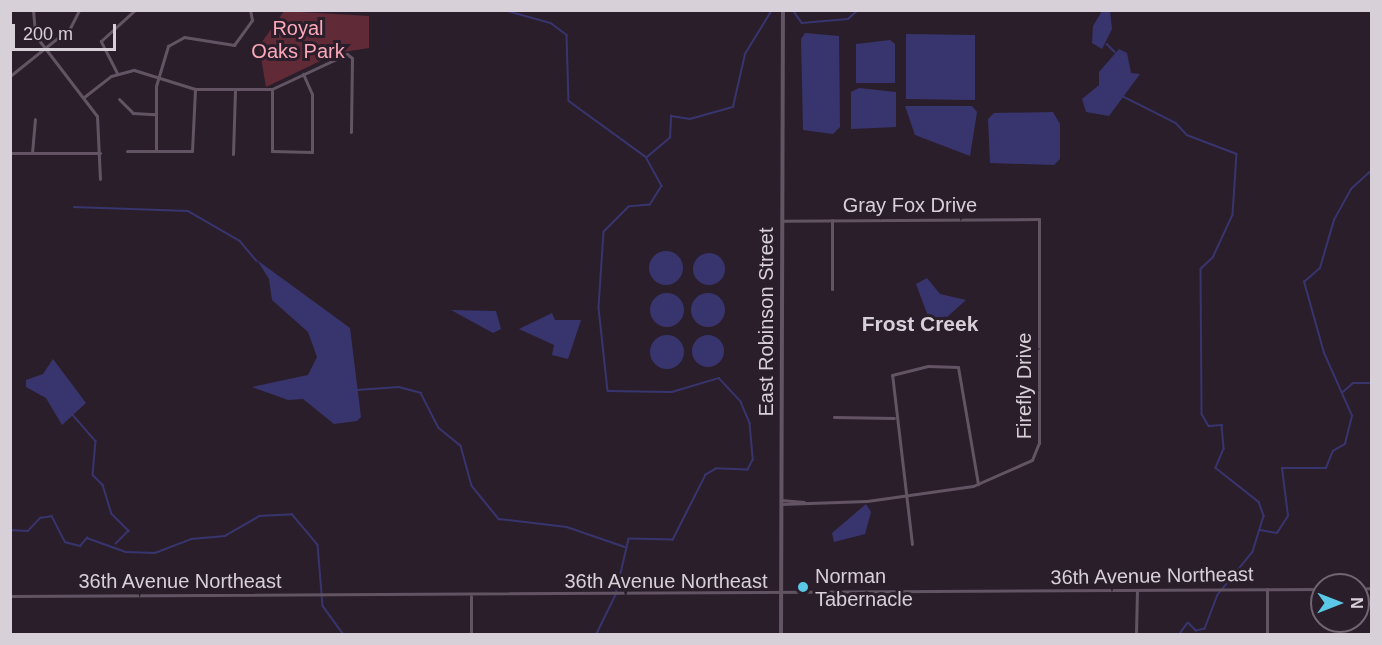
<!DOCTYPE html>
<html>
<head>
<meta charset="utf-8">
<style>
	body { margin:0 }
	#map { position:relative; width:1382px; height:645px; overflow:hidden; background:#2a1e2b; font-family:Arial,sans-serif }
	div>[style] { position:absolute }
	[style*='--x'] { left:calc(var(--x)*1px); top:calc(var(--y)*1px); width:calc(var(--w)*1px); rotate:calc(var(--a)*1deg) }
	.green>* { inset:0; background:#602a37 }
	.water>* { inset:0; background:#38356e }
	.round { border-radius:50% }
	.stream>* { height:1.5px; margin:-0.75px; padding:0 0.75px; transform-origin:0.75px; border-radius:0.75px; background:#38356e }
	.minor>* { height:3px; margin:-1.5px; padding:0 1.5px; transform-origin:1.5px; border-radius:1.5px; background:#625463 }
	.tertiary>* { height:4px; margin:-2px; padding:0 2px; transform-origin:2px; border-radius:2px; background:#625463 }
	.dots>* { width:16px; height:16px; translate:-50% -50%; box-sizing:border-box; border:3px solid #2a1e2b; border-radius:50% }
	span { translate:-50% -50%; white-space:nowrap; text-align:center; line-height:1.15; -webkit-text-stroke:6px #2a1e2b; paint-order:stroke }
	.park-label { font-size:20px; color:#faa7b7 }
	.street-label { font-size:20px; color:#d8d0d9 }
	.poi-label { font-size:20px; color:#d8d0d9 }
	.left { translate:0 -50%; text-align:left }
	.neighbourhood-label { font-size:21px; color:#d8d0d9; font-weight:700 }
	.frame { position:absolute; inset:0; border:12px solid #d8d0d9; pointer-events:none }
	.north { position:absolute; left:1310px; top:573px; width:60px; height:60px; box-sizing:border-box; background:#2a1e2b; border:2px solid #706571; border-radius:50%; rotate:90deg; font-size:16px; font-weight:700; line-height:24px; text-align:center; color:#d8d0d9 }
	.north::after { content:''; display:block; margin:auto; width:21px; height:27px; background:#5bc8e7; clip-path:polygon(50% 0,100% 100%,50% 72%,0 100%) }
	.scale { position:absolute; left:12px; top:24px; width:104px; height:27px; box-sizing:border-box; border:3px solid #d8d0d9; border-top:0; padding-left:8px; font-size:18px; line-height:21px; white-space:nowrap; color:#d8d0d9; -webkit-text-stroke:4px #2a1e2b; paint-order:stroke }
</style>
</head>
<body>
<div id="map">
	<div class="green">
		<i style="clip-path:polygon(284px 11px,369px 16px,369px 48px,337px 53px,266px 87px,259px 46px)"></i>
	</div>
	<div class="water">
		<i style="clip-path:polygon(1102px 11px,1110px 11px,1112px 29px,1102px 49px,1092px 43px,1093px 26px)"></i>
		<i style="clip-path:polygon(805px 33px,839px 36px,840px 127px,833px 134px,803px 130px,801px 39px)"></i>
		<i style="clip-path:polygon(906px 34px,975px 35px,975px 100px,906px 99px)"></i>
		<i style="clip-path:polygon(890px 40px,895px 44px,895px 83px,856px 83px,856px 44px)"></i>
		<i style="clip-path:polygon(1119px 49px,1127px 53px,1131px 73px,1140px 74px,1109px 116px,1086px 112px,1082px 99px,1099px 85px,1099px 72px)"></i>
		<i style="clip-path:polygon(859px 88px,896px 92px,896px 127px,851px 129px,851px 92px)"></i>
		<i style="clip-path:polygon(905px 106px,972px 106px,977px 112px,970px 156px,915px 135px)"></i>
		<i style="clip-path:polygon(1053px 112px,1060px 124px,1060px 159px,1054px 165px,990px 163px,988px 119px,994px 113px)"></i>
		<i class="round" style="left:649px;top:251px;width:34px;height:34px"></i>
		<i class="round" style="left:693px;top:253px;width:32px;height:32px"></i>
		<i style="clip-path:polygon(257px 260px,350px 328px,361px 417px,357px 421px,334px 424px,303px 399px,288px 400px,252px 387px,308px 375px,317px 357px,308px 332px,272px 300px,269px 279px)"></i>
		<i style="clip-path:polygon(927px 278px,940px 294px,966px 300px,947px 317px,929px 319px,916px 284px)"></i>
		<i class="round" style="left:650px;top:293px;width:34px;height:34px"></i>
		<i class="round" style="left:691px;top:293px;width:34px;height:34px"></i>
		<i style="clip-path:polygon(451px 310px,496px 311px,501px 329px,493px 333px)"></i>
		<i style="clip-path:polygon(552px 313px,555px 320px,581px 320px,568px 359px,552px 355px,554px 345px,519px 329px)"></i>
		<i class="round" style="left:692px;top:335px;width:32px;height:32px"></i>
		<i class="round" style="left:650px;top:335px;width:34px;height:34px"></i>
		<i style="clip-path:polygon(53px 359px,86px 403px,62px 425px,46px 398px,26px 387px,26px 380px,43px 374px)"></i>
		<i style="clip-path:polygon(866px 504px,871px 512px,865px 534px,834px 542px,832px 533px)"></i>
	</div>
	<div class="stream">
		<i style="--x:504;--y:10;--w:49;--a:15.5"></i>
		<i style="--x:551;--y:23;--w:20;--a:37"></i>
		<i style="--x:567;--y:35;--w:66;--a:88.3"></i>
		<i style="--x:569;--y:101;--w:95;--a:36"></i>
		<i style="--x:646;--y:157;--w:33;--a:61"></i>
		<i style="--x:662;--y:186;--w:22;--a:122"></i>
		<i style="--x:650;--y:205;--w:21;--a:175"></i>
		<i style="--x:629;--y:207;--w:35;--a:135"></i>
		<i style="--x:604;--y:232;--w:76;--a:93.8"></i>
		<i style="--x:599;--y:308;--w:83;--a:83.8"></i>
		<i style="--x:608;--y:391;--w:64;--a:0.9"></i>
		<i style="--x:672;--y:392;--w:49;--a:-16.6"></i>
		<i style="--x:719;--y:378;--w:33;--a:47"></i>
		<i style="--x:741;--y:402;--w:23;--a:67"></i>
		<i style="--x:750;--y:423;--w:37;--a:85"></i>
		<i style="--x:753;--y:460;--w:11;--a:117"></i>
		<i style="--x:748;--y:470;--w:32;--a:-178"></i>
		<i style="--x:716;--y:469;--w:12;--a:149"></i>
		<i style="--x:706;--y:475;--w:73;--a:116.9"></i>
		<i style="--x:673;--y:540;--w:44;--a:-178.7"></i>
		<i style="--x:629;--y:539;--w:57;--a:103.1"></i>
		<i style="--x:616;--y:595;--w:43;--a:116"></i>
		<i style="--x:793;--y:10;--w:16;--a:55"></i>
		<i style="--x:802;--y:23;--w:46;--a:-5"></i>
		<i style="--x:848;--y:19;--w:13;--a:-42"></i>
		<i style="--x:1107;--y:44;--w:11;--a:45"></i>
		<i style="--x:1124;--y:97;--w:58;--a:26.6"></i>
		<i style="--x:1176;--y:123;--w:16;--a:47"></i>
		<i style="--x:1187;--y:135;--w:53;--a:20.8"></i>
		<i style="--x:1237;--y:154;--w:61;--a:93.8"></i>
		<i style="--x:1233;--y:215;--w:47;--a:114.9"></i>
		<i style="--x:1213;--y:258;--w:16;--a:137"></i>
		<i style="--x:1201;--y:269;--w:145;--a:89.6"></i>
		<i style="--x:1202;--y:414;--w:14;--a:60"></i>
		<i style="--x:1209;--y:426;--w:13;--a:-4"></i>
		<i style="--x:1222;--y:425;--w:24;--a:85"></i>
		<i style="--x:1224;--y:449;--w:21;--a:113"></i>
		<i style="--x:1216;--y:468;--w:55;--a:38.3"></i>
		<i style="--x:1259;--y:502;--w:15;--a:70"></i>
		<i style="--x:1264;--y:516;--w:38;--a:107"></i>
		<i style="--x:1253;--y:552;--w:55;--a:129.1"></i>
		<i style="--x:1218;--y:595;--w:36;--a:111"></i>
		<i style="--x:1205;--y:629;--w:9;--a:167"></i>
		<i style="--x:1196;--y:631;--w:11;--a:-135"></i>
		<i style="--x:1188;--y:623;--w:14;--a:126"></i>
		<i style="--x:647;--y:157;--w:30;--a:-40"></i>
		<i style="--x:670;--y:138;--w:22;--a:-87"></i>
		<i style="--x:671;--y:116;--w:19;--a:9"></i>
		<i style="--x:690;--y:119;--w:45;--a:-15.6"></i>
		<i style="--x:733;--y:107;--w:54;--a:-77.2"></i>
		<i style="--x:745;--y:54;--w:52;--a:-58.5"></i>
		<i style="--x:74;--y:207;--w:114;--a:2"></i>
		<i style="--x:188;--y:211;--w:60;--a:30"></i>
		<i style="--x:240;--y:241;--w:26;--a:50"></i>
		<i style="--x:357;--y:390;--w:42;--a:-4.1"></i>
		<i style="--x:399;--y:387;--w:23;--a:15"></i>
		<i style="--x:421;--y:393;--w:39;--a:63"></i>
		<i style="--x:439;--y:428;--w:28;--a:39"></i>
		<i style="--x:461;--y:446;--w:41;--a:74.6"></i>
		<i style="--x:472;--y:486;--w:43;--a:50.7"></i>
		<i style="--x:499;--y:519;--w:68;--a:6.7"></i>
		<i style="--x:567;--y:527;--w:61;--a:19"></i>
		<i style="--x:1343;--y:392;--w:13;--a:-42"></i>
		<i style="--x:1353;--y:383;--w:19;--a:0"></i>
		<i style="--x:73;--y:415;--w:35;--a:49"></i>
		<i style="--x:96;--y:441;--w:34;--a:95"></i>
		<i style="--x:93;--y:475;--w:14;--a:45"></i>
		<i style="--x:103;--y:485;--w:30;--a:73"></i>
		<i style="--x:112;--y:514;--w:24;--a:45"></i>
		<i style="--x:129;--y:531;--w:18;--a:135"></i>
		<i style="--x:10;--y:530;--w:18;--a:3"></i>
		<i style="--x:28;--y:531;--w:18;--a:-47"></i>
		<i style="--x:40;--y:518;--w:12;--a:-9"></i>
		<i style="--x:52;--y:516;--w:29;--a:63"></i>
		<i style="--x:65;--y:542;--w:16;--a:15"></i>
		<i style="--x:80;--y:546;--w:11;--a:-49"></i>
		<i style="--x:87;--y:538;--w:41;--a:19.7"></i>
		<i style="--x:126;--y:552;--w:29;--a:2"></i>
		<i style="--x:155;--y:553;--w:39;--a:-21"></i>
		<i style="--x:191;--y:539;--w:34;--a:-5"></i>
		<i style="--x:225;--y:536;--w:39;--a:-30"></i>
		<i style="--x:259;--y:516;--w:33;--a:-3"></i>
		<i style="--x:292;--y:514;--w:40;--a:50"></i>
		<i style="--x:318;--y:545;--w:61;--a:85.3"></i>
		<i style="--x:323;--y:606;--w:34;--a:54"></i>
		<i style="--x:1260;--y:530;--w:17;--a:10"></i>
		<i style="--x:1277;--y:533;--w:20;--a:-57"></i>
		<i style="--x:1288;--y:516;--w:48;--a:-97.1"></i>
		<i style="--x:1282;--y:468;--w:44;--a:0"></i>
		<i style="--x:1326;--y:468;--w:18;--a:-68"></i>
		<i style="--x:1333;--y:451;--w:14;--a:-30"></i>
		<i style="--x:1345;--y:444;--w:29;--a:-76"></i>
		<i style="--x:1352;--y:416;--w:69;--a:-114"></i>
		<i style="--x:1324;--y:353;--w:74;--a:-105.7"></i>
		<i style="--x:1304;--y:282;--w:21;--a:-41"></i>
		<i style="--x:1320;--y:268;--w:50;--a:-73.7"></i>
		<i style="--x:1334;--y:220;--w:35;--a:-61"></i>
		<i style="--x:1351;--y:189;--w:28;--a:-42"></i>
	</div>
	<div class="minor">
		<i style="--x:33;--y:10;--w:25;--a:85"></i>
		<i style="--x:35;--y:35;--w:102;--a:52.6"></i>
		<i style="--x:97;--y:116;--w:63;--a:87.3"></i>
		<i style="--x:117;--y:73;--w:36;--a:-117"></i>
		<i style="--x:101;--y:41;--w:46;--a:-42.4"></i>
		<i style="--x:10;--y:76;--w:77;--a:-38.7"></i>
		<i style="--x:70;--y:28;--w:20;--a:-63"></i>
		<i style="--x:272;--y:89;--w:62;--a:90"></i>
		<i style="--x:272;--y:151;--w:40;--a:1.4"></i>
		<i style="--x:312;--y:152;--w:58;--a:-90"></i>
		<i style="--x:312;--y:94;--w:22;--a:-114"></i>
		<i style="--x:84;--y:97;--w:34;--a:-38"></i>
		<i style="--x:111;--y:76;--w:24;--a:-15"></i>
		<i style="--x:134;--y:70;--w:64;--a:17.3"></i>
		<i style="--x:195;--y:89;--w:77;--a:0"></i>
		<i style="--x:272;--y:89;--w:83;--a:-25"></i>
		<i style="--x:347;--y:54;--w:6;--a:39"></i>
		<i style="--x:352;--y:58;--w:74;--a:90.8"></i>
		<i style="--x:119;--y:99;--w:20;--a:45"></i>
		<i style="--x:133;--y:113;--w:22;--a:3"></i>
		<i style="--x:127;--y:151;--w:65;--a:0"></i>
		<i style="--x:192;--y:151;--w:62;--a:-87.2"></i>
		<i style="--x:156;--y:151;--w:65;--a:-90"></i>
		<i style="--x:156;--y:86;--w:42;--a:-73.3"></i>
		<i style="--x:168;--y:46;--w:18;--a:-29"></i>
		<i style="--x:184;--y:37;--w:51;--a:9.1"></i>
		<i style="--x:234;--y:45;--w:31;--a:-54"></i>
		<i style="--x:252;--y:20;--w:10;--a:-101"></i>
		<i style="--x:10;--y:153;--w:90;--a:0"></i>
		<i style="--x:32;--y:153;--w:34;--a:-85"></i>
		<i style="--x:233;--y:154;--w:63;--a:-88.2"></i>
		<i style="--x:832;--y:220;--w:69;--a:90"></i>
		<i style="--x:834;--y:417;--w:60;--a:1"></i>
		<i style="--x:781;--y:500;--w:23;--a:5"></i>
		<i style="--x:781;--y:504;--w:86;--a:-2"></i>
		<i style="--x:867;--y:501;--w:107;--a:-8.1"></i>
		<i style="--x:973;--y:486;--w:64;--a:-23.8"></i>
		<i style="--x:1032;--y:460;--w:18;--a:-68"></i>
		<i style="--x:1039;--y:443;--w:224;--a:-90"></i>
		<i style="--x:1039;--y:219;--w:257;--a:179.6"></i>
		<i style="--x:912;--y:544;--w:170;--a:-96.7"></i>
		<i style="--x:892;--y:375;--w:37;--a:-14"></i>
		<i style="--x:928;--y:366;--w:30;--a:2"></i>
		<i style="--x:958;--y:367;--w:119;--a:80.3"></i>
		<i style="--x:1358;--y:589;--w:14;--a:-4"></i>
		<i style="--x:10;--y:596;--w:1312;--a:-0.31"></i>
		<i style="--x:471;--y:634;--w:38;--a:-90"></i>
		<i style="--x:1136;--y:634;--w:43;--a:-88.7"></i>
		<i style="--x:1267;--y:634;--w:45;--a:-90"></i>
	</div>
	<div class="tertiary">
		<i style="--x:781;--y:634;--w:624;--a:-89.82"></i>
	</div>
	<div class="dots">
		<i style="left:803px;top:587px;background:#5bc8e7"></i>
	</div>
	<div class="park-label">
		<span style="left:298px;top:40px">Royal<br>Oaks Park</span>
	</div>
	<div class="street-label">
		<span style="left:910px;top:205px">Gray Fox Drive</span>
		<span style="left:766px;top:322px;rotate:-90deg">East Robinson Street</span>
		<span style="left:1024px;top:386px;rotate:-90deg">Firefly Drive</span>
		<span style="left:1152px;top:576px;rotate:-1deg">36th Avenue Northeast</span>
		<span style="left:180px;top:581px">36th Avenue Northeast</span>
		<span style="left:666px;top:581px">36th Avenue Northeast</span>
	</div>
	<div class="poi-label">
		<span class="left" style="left:815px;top:588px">Norman<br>Tabernacle</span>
	</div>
	<div class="neighbourhood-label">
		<span style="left:920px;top:324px">Frost Creek</span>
	</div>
	<div class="frame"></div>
	<div class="north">N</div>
	<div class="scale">200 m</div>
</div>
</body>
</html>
